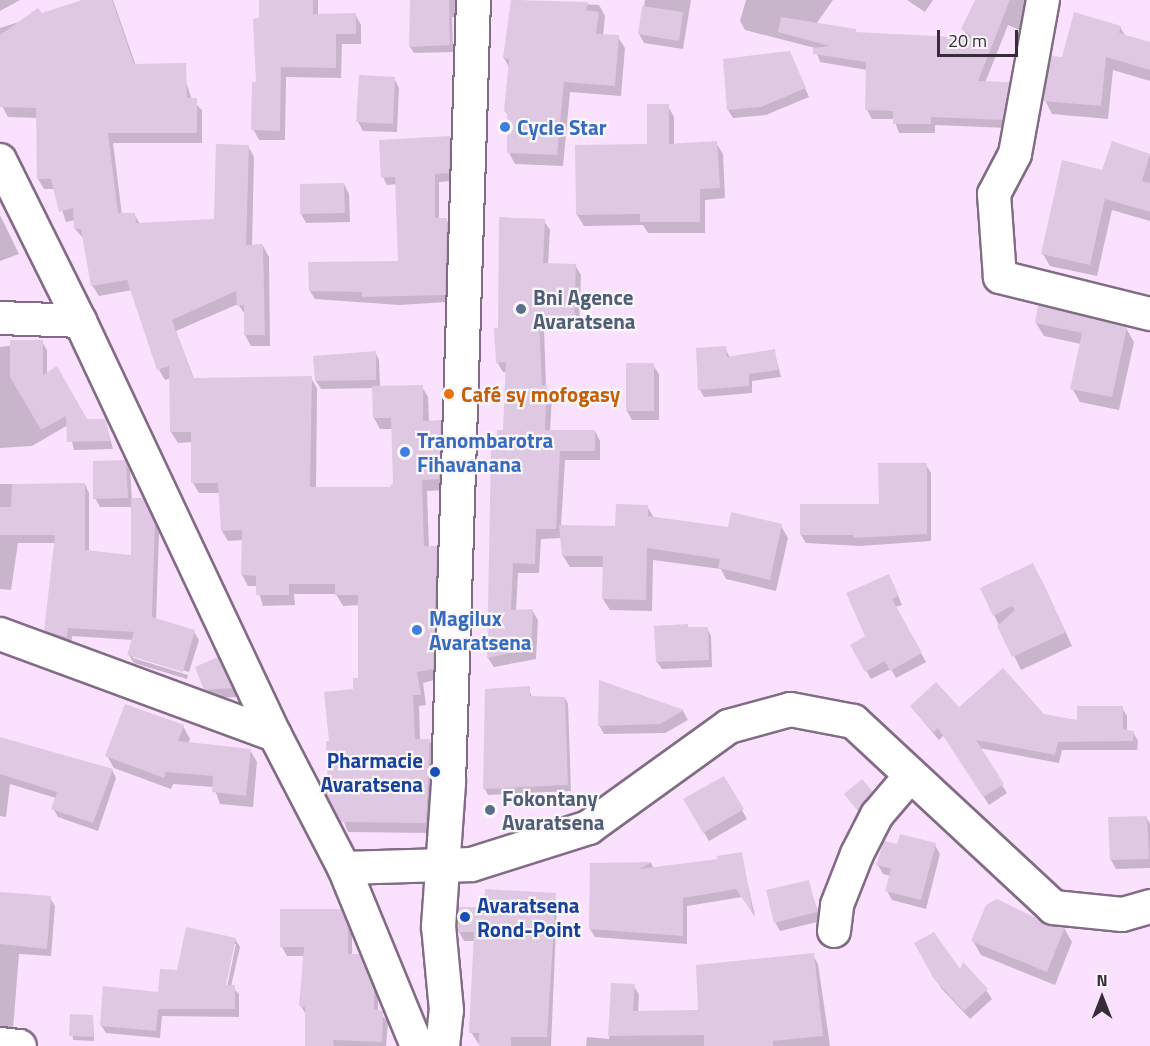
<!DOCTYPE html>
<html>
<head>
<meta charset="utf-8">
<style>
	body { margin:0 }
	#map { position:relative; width:1150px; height:1046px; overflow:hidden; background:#fae1fe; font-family:"Titillium Web",sans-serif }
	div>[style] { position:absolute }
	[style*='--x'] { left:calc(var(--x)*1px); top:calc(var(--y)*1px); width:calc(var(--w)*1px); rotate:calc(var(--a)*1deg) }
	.shadow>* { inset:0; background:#0003 }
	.building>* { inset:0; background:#dfc8e2 }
	.roads { filter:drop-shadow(2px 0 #826c85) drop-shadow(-2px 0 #826c85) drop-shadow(0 2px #826c85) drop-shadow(0 -2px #826c85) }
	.minor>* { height:32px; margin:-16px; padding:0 16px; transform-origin:16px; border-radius:16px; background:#fff }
	.tertiary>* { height:33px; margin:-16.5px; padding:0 16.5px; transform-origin:16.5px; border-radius:16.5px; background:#fff }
	.dots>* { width:16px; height:16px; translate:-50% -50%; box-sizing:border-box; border:3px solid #fbf6fc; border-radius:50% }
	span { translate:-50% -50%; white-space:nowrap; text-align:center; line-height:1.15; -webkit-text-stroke:4.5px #fbf6fc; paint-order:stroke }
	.shop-label { font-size:21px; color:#366cbe; font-weight:700 }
	.left { translate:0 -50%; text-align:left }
	.service-label { font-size:21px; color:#4e5e75; font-weight:700 }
	.food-label { font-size:21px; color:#c56008; font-weight:700 }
	.transit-label { font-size:21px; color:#164399; font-weight:700 }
	.right { translate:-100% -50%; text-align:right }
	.north { position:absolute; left:1072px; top:968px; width:60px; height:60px; -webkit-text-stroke:4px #fbf6fc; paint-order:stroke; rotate:0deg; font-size:16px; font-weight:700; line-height:24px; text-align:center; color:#372d38 }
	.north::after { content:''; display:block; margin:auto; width:21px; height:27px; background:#372d38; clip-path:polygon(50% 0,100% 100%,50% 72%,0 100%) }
	.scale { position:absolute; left:937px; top:30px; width:81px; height:27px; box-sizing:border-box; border:3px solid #372d38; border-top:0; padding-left:8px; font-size:18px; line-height:21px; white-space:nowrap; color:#372d38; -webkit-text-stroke:4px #fbf6fc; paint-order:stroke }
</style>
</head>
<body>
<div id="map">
	<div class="shadow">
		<i style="clip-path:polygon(0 0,20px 0,0 11px)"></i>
		<i style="clip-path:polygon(87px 0,113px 0,136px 66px,186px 82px,192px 100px,202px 110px,202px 143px,113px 143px,122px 215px,134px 214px,140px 224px,215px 220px,248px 146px,254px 157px,252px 246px,263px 246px,269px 257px,270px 346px,251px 346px,245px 335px,246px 316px,238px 304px,176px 331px,194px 379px,311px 378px,317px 388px,316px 489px,390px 488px,395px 484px,392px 429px,380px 429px,374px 418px,373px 388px,321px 389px,316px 381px,375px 352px,379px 360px,380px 387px,422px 387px,428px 397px,429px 422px,440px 422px,446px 432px,444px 490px,427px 491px,429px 548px,436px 547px,442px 558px,438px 679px,423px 683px,426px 705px,419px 706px,420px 740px,429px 740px,436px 751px,432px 833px,348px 832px,330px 787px,331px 743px,359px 679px,359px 605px,343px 606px,336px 594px,294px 594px,295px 605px,263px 606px,257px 586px,248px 586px,242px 575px,243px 540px,228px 541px,222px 531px,220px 493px,199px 493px,193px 483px,192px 442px,178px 443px,171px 432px,171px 378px,165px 380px,159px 370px,132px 290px,99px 296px,92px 285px,85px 240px,75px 229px,75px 220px,66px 222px,55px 189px,44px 189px,38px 179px,38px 118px,8px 117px,2px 106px,0 28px)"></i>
		<i style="clip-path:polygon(261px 0,318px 0,318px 15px,355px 14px,361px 25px,361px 44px,342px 44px,341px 78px,286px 77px,285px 140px,259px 140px,253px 129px)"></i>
		<i style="clip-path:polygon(412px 0,460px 0,457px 17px,452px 17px,453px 52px,414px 53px,410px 47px)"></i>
		<i style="clip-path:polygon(512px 0,599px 5px,605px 16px,603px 36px,618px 37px,625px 48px,621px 96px,570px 92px,563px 166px,515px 164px,509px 153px,509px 117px,505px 111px,509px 67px,504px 58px)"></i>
		<i style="clip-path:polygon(645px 0,691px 0,683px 49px,644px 43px,639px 34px)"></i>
		<i style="clip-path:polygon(746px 0,833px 0,816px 24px,857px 34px,969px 39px,963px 29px,977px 0,1033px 0,1019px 30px,1008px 25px,985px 83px,1009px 83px,1014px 92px,1007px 128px,935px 125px,935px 133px,899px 133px,894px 119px,872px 119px,867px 110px,867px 70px,820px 62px,815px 48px,745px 30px,740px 21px)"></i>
		<i style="clip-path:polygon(907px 0,933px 0,925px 12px)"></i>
		<i style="clip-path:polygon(1120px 27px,1126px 37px,1150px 44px,1150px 81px,1113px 70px,1108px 119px,1052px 114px,1045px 100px,1063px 58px)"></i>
		<i style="clip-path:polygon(789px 52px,809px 97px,766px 115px,733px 118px,728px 110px,726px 75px)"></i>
		<i style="clip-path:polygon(394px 78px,399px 88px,397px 132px,363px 131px,358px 122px)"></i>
		<i style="clip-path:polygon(668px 106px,674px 117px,674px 145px,716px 143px,723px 154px,725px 198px,705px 200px,705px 233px,648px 233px,643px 225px,584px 226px,577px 215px,648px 145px)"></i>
		<i style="clip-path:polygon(449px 137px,453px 145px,452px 181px,439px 182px,439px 219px,446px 219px,451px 227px,448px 302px,399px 305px,315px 299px,310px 291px,400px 262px,397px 184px,387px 185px,383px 177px)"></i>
		<i style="clip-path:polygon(1113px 143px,1150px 156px,1150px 221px,1112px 210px,1097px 276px,1050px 266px,1043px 254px,1103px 171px)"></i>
		<i style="clip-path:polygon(344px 184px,349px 194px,350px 222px,306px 223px,301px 214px)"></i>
		<i style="clip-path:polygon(0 215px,19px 254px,0 261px)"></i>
		<i style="clip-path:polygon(544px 221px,550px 230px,548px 264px,575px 265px,581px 275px,579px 330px,544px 328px,546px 387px,552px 396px,550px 431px,595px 431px,600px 441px,600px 460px,565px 460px,561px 526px,617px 528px,647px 506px,654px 518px,729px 529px,781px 526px,788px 538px,776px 591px,726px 579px,721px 569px,653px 560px,652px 611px,610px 610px,603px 599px,604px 567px,570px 567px,563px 556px,562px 538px,541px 539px,539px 573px,518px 573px,516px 611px,532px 610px,538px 620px,536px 659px,494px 667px,488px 658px,499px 452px,505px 432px,507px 372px,503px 372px,497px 362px,500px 329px)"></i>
		<i style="clip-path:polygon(1036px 323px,1126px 328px,1134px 342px,1119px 410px,1080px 402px,1072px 388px,1081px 344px,1044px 336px)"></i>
		<i style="clip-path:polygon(42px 342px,47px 350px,47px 374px,87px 421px,105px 420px,113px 449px,74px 450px,68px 425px,32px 446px,0 448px,0 347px)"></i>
		<i style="clip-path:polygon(725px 348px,730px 358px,774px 351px,781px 377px,752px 381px,752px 393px,704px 397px,700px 390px,697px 350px)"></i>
		<i style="clip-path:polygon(653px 365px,659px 374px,659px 420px,632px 420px,627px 411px)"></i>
		<i style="clip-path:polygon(125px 462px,130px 471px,132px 500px,148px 508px,159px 533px,156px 620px,194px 632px,199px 640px,189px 672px,133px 655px,133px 658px,188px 675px,187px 679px,134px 663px,129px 655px,133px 640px,72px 636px,71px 645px,51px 639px,46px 631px,55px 543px,18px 543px,11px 590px,0 589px,0 484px,85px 484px,89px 493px,89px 552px,133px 557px,133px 507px,100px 507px,95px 498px)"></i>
		<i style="clip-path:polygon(926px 465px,931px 473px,931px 541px,860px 546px,806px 543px,801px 535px,881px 505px)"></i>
		<i style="clip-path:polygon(1041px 579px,1072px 646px,1021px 670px,994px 615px)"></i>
		<i style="clip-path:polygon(893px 583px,902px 605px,895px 607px,926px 662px,896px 678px,891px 669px,871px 679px,852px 646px,867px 637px)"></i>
		<i style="clip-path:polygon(707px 628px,711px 636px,712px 667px,662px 669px,657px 662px)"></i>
		<i style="clip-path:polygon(223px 668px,237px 697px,211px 698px,206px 689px)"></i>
		<i style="clip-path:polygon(601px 682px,683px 711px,688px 720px,665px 733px,604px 734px,599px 725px)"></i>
		<i style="clip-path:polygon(529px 688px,532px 698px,565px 698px,568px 704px,571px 791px,488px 795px,485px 789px,487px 691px)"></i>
		<i style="clip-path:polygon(911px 707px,1043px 715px,1078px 722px,1122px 708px,1127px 716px,1127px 731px,1133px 732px,1138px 741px,1137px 750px,1062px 750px,1059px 763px,979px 748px,1007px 793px,989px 805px,944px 735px,939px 740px)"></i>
		<i style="clip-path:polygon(183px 726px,190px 739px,188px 744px,250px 750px,257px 762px,253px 807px,220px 804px,214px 787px,173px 784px,171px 789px,114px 768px,107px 756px)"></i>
		<i style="clip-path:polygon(0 739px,112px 770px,116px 778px,98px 831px,58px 817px,53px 808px,56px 798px,10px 784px,6px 817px,0 816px)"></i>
		<i style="clip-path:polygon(723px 778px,747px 819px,709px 841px,685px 800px)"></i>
		<i style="clip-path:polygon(872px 793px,874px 797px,860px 813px,848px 798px)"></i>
		<i style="clip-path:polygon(1146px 817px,1150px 824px,1150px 868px,1116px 869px,1111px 860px)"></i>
		<i style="clip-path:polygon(935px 845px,940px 854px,926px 909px,892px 900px,887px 891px,891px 876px,883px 874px,878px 865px,898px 846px)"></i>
		<i style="clip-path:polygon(741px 853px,755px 917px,742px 897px,687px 906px,687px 944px,595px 937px,590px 929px,592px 865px,651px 863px,654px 869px,720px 860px)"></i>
		<i style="clip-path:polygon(808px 882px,821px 921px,780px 931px,775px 922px)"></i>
		<i style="clip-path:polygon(0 893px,50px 898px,55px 906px,51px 956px,19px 954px,13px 1029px,0 1028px)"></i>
		<i style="clip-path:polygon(551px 894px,557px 904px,551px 1046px,480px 1046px,471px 1032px,475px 941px,464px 941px,459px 932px,485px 909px)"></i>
		<i style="clip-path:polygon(340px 910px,352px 935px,352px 956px,364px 965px,378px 998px,378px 1011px,388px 1022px,386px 1046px,307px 1046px,306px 1015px,301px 1006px,305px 956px,287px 956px,282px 947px)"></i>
		<i style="clip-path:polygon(1050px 927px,1064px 928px,1072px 942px,1055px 985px,981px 955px,973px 941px)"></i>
		<i style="clip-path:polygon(evenodd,235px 939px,240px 947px,231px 986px,239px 994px,239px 1017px,162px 1016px,160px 1038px,106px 1033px,101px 1025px,159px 993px,178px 972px,235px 939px,233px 944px,236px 944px,226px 992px,223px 992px,233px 944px)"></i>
		<i style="clip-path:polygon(916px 943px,986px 990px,992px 999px,970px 1019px,941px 988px)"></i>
		<i style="clip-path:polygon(813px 955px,818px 964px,830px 1046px,586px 1046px,587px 1037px,609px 1039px,612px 984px,634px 986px,639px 995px,638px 1013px,700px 1011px)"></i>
		<i style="clip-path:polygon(71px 1015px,93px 1016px,94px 1041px,73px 1040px)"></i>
	</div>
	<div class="building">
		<i style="clip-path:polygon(82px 0,112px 0,134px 64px,186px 63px,187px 98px,197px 98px,197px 133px,108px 133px,118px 213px,135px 213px,136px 223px,214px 219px,216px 144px,249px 145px,246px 245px,263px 244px,265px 335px,244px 335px,244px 305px,237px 306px,236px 291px,172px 320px,193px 378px,312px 376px,310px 487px,390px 487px,393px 483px,391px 418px,373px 418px,372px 386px,423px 385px,423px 421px,441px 420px,439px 479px,422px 480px,424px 546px,437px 546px,433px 669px,417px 672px,421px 695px,413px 695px,415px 739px,430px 739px,426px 823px,340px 822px,323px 789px,328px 786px,326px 741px,329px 741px,324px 692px,353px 689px,353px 678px,358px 678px,358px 595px,335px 595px,335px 584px,289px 584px,289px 595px,256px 595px,256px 576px,241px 575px,242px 530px,221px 531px,218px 483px,191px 483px,191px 432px,170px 432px,169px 366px,157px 370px,127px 280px,91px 286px,81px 229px,74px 229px,73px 208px,59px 212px,51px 179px,37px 179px,36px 108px,0 107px,0 35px,38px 8px,42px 13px)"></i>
		<i style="clip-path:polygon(259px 0,313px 0,313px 14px,356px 13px,356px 34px,336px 34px,336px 68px,281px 67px,280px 131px,251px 130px,252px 82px,256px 82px,253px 19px,259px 18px)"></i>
		<i style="clip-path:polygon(410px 0,449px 0,450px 45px,409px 47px)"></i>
		<i style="clip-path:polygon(511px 0,588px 2px,586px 10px,599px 12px,596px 34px,619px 35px,615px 86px,564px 82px,557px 155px,507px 153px,507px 112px,504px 111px,509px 59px,503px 58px)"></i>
		<i style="clip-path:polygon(975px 0,1010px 0,978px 81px,1010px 82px,1003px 120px,931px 117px,931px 124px,893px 124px,893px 111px,865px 110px,866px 62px,813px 54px,813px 48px,830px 46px,778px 32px,781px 17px,856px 29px,856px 32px,975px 38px,961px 29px)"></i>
		<i style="clip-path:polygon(642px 6px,683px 12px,679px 41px,638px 34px)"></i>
		<i style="clip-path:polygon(1074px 12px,1121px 26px,1119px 33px,1150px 42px,1150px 70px,1106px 57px,1101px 106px,1043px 101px,1051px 56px,1062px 57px)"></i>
		<i style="clip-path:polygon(790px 51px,806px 88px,761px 107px,727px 110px,723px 59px)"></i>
		<i style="clip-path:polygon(359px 75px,395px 77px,393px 124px,356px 122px)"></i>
		<i style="clip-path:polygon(647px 104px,669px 104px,669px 144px,717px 141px,720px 188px,700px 189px,700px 222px,640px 222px,640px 214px,576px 215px,575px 145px,647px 144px)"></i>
		<i style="clip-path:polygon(450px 136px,449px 173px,435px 174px,435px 218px,447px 218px,445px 295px,362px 297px,362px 292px,309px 291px,308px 262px,398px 261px,395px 177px,381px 178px,379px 140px)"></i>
		<i style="clip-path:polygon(1112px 141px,1150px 154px,1142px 181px,1150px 183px,1150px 212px,1105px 199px,1090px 265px,1041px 254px,1062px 160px,1102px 170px)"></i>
		<i style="clip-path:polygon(344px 183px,345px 213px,300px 214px,300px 184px)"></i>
		<i style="clip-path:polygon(499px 217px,545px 219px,543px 263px,576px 264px,574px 320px,539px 319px,542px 385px,547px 385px,545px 430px,595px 430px,595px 451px,560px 451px,556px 529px,536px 529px,535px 564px,513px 563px,511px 610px,533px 609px,531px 649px,487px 658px,491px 450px,497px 450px,497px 430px,503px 430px,506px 362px,496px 363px,494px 328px,498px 328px)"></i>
		<i style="clip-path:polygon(1038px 305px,1127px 327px,1112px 397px,1070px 389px,1082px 333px,1035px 323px)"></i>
		<i style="clip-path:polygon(10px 340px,43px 340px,43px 375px,57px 366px,87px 419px,106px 419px,110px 441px,67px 442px,66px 416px,41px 430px,10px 377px)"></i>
		<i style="clip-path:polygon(726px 346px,727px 357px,775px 349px,778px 370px,749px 374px,749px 386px,698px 390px,696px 348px)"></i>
		<i style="clip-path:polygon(376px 351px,376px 380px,315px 381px,313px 356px)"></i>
		<i style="clip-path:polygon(626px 363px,654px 363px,654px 411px,626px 411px)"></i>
		<i style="clip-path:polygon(126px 460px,128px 498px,93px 499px,93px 461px)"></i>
		<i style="clip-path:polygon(878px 463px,927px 463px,927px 534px,854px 538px,853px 535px,800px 535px,800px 504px,879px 504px)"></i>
		<i style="clip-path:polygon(85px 483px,85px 550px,131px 555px,131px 498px,144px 498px,155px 523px,152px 617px,195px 630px,183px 672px,127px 655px,134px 632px,68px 628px,67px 637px,44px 631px,55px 535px,0 535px,0 507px,11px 507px,12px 484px)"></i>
		<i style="clip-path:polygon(616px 504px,648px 505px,648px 516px,728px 527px,731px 512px,782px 524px,770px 580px,718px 568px,720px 559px,647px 548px,646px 600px,602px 599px,603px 556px,562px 556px,559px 525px,615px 526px)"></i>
		<i style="clip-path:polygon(1033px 563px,1066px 632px,1012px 657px,997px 626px,1015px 610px,1012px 606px,993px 616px,980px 588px)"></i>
		<i style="clip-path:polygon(889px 574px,898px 596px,892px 599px,922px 653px,890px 671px,885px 661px,865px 672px,850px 645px,865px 636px,846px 593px)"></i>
		<i style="clip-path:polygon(688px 624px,688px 627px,708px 627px,709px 660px,656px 662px,654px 626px)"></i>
		<i style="clip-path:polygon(218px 657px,233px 688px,204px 690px,195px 667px)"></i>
		<i style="clip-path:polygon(1003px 668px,1044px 714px,1077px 720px,1077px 706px,1123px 706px,1123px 729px,1134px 731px,1133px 741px,1058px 742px,1055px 755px,976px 740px,1004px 784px,983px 797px,938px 728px,933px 732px,910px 706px,936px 682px,959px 707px)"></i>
		<i style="clip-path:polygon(599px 680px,684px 710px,660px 724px,598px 726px)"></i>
		<i style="clip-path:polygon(530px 686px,530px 696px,565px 697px,568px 785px,483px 789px,485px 689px)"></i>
		<i style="clip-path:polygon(125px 704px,184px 725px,178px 741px,251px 749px,246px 796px,212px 792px,213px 776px,166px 772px,164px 778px,105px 756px)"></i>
		<i style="clip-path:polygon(0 737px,113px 769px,93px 823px,51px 809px,57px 792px,0 774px)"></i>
		<i style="clip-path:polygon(724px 776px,744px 809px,703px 833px,683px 799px)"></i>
		<i style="clip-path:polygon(862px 779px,873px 792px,857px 810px,844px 794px)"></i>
		<i style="clip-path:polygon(1147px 816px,1149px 859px,1110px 860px,1108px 817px)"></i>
		<i style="clip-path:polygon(900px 834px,936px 843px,921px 900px,885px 891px,891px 869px,876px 865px,884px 841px,897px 844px)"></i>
		<i style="clip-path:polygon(742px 852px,753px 914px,736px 889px,683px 898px,683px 936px,589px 929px,590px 863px,652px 862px,639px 869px,718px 859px,716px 856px)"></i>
		<i style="clip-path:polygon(809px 880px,817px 912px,774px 923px,766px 890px)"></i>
		<i style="clip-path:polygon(485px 889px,556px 893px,547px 1037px,511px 1037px,511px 1046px,479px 1046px,479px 1033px,469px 1033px,474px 932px,457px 932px,458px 907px,484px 907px)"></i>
		<i style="clip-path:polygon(0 892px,51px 896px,47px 949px,0 944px)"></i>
		<i style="clip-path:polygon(997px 899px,1050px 925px,1065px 927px,1047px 972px,971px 941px,986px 905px)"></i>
		<i style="clip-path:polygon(280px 909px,341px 909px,348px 925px,348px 954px,360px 954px,374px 987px,374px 1009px,383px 1011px,382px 1042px,333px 1040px,334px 1046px,305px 1046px,305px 1007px,299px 1006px,304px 947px,280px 947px)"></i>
		<i style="clip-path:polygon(186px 927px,236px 938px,226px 985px,235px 985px,235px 1009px,158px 1009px,156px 1031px,100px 1026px,103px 986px,158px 992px,160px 969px,177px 970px)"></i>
		<i style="clip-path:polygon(934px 932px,960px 969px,963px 962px,988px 989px,964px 1011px,934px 979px,914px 943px)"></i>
		<i style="clip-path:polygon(814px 953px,823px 1036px,773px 1041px,773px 1046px,704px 1046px,704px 1035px,608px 1036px,611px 983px,635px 984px,633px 1011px,698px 1010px,696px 965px)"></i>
		<i style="clip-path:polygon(70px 1014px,93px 1015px,93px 1037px,69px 1036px)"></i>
	</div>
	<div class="roads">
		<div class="minor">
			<i style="--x:1043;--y:0;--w:157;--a:100.3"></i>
			<i style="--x:1015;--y:154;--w:45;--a:117.7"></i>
			<i style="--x:994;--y:194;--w:83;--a:85.9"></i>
			<i style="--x:1000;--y:277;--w:154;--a:13.9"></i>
			<i style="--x:0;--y:160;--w:180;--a:63.6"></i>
			<i style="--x:80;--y:321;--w:458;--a:64.8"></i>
			<i style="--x:275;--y:735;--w:150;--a:62.6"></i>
			<i style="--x:344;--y:868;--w:192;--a:67.7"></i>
			<i style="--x:0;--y:318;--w:80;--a:2.1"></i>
			<i style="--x:0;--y:634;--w:293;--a:20.2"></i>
			<i style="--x:344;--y:868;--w:100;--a:-1.7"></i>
			<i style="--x:834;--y:931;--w:26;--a:-83"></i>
			<i style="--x:837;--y:905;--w:55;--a:-68.6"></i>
			<i style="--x:857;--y:854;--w:44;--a:-62.9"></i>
			<i style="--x:877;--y:815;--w:52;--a:-49.6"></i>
			<i style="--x:0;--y:1044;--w:20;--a:6"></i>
		</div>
		<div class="tertiary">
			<i style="--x:444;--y:865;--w:27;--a:-2"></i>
			<i style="--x:471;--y:864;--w:123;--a:-17.5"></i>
			<i style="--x:588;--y:827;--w:173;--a:-35.8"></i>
			<i style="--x:728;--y:726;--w:64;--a:-15.3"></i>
			<i style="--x:790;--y:709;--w:64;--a:10.8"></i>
			<i style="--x:853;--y:721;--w:273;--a:42.9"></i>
			<i style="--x:1053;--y:907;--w:69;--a:5.8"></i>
			<i style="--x:1122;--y:914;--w:29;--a:-16"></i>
			<i style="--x:442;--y:1046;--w:36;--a:-84"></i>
			<i style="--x:446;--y:1010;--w:84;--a:-95.4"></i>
			<i style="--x:438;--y:926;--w:144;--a:-86"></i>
			<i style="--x:448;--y:782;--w:782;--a:-88.17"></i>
		</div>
	</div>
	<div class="dots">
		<i style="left:505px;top:127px;background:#3f7fe0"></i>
		<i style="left:521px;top:309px;background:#5c6f8a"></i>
		<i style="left:449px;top:394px;background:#e8710a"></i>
		<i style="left:405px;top:452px;background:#3f7fe0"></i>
		<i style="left:417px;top:630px;background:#3f7fe0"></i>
		<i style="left:435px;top:772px;background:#1a4fb4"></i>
		<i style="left:490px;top:810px;background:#5c6f8a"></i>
		<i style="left:465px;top:917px;background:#1a4fb4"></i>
	</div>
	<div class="shop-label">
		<span class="left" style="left:517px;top:127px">Cycle Star</span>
		<span class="left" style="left:417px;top:452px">Tranombarotra<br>Fihavanana</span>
		<span class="left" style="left:429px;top:630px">Magilux<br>Avaratsena</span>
	</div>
	<div class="service-label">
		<span class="left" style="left:533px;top:309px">Bni Agence<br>Avaratsena</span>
		<span class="left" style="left:502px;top:810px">Fokontany<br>Avaratsena</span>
	</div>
	<div class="food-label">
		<span class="left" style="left:461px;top:394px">Café sy mofogasy</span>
	</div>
	<div class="transit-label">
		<span class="right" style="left:423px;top:772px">Pharmacie<br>Avaratsena</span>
		<span class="left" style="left:477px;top:917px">Avaratsena<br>Rond-Point</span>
	</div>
	<div class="north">N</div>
	<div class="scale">20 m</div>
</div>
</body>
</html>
